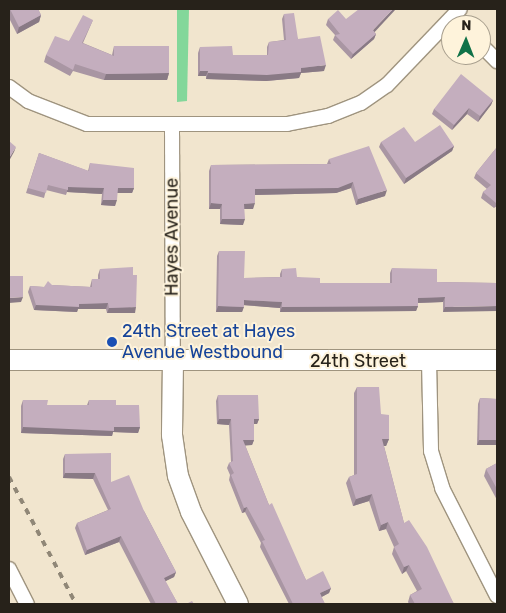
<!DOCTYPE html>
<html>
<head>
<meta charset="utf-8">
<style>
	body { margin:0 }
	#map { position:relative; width:506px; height:613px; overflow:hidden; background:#f1e5ce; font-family:Rubik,sans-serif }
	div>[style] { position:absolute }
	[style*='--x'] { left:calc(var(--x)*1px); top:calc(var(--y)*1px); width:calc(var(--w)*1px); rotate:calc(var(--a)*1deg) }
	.green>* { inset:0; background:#83d79a }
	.roads { filter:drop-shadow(1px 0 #9f947f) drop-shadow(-1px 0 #9f947f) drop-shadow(0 1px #9f947f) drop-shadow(0 -1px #9f947f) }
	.street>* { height:14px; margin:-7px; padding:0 7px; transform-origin:7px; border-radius:7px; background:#fff }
	.secondary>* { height:20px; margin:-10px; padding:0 10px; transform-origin:10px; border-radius:10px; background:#fff }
	.rail>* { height:4px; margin-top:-2px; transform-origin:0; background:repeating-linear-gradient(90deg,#908777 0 6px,transparent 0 12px) }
	.wall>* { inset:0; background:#a996a3 }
	.shaded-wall>* { inset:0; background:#897a85 }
	.building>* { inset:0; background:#c4aebe }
	.dots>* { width:14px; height:14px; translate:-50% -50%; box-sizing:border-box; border:2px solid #fef3db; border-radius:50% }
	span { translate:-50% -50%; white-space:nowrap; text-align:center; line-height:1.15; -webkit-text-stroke:4px #fef3db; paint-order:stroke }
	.street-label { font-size:18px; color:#27221a }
	.transit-label { font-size:18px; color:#164399 }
	.left { translate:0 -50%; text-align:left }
	.frame { position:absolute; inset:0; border:10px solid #27221a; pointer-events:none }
	.north { position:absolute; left:441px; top:15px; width:50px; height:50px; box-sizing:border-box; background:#fef3db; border:1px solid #a89f8e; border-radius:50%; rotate:1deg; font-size:14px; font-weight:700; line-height:20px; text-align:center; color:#27221a }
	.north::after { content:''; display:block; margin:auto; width:18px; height:22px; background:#107248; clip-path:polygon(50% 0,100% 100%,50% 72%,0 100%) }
</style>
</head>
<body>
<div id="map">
	<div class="green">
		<i style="clip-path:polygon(177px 9px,189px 9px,187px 101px,177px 102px)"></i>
	</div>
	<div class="roads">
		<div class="street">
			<i style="--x:481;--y:45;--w:23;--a:45"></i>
			<i style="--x:9;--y:87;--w:24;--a:36"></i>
			<i style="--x:28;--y:101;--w:63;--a:21.3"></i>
			<i style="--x:87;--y:124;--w:200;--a:0"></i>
			<i style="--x:287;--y:124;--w:42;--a:-11"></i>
			<i style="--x:328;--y:116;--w:35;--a:-22"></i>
			<i style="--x:361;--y:103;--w:32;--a:-35"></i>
			<i style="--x:387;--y:85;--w:105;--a:-46.2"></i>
			<i style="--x:172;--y:126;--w:235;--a:89.8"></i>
			<i style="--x:429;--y:361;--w:90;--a:88.7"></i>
			<i style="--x:431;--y:451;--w:39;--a:73"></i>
			<i style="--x:442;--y:488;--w:121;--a:63"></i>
			<i style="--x:9;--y:569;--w:39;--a:63"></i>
		</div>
		<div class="secondary">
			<i style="--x:9;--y:360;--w:488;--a:0"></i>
			<i style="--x:173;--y:361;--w:74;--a:90.8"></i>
			<i style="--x:172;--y:435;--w:41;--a:81.7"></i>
			<i style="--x:178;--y:476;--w:38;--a:70"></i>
			<i style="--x:191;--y:512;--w:103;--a:62.9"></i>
		</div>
	</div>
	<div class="rail">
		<i style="--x:9;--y:477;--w:144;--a:62.2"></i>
	</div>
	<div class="wall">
		<i style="clip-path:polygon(9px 9px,38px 9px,41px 15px,39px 22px,17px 34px,9px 18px)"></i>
		<i style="clip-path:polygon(284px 14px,298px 39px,324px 71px,301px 73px,299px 78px,266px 81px,206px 79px,206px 76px,198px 76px,198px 53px,200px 47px,233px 55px,267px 55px,267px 47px,269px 42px,284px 40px,282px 19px)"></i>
		<i style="clip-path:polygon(328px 19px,346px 19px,374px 32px,376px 34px,374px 39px,351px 59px,333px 40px,335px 35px,326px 25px)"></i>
		<i style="clip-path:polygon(93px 20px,83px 43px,112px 55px,114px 46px,169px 73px,167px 80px,104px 80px,73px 71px,70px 76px,44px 62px,46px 55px,69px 41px)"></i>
		<i style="clip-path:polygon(493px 100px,491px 105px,478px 122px,467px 114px,452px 130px,432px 114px,434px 109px)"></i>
		<i style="clip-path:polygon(381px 142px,415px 142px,454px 146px,452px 151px,404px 184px,379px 147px)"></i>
		<i style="clip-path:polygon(497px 147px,497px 206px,494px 208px,481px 198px,483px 192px,487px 189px,474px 178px,476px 173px)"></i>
		<i style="clip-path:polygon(39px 153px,88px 171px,90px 163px,134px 188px,132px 193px,117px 193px,115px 206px,101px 205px,102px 194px,67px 192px,66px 195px,46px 190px,44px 198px,26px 193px)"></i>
		<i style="clip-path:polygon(329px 159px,385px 196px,356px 205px,351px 188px,336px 193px,255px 195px,253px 209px,244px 209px,243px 225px,220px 224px,220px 209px,209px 209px,209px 171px,211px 165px,327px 164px)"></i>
		<i style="clip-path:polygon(219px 251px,244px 278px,280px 277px,280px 274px,282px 269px,297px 277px,320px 283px,390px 283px,390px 273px,392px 268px,437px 282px,497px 283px,443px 312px,443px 302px,418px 303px,418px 306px,416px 311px,280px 312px,280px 308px,244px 305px,242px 312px,216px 312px,217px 256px)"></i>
		<i style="clip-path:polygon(100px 269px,135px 313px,107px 313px,106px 309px,78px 309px,77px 312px,34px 310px,28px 292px,30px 286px,44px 287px,52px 285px,90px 287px,92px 279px,98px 279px,98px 275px)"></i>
		<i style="clip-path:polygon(357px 387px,381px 414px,389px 439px,386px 446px,384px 446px,404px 523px,454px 604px,409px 604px,408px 602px,410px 595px,417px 591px,406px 571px,402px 574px,392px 554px,394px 547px,386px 529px,379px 531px,369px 501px,353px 506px,346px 483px,349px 477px,354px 475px,354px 393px)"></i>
		<i style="clip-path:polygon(218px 395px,259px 419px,257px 424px,254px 424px,254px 440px,252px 445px,245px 445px,269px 505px,306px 580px,331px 588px,329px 593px,321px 597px,325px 604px,289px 604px,260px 547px,261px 543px,245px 512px,242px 513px,229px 480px,230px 475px,227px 468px,229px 463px,231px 462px,229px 425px,217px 424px,216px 401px)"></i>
		<i style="clip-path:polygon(480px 398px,497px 399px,497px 445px,477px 445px,478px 404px)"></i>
		<i style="clip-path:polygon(23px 400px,47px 405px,87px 405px,89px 400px,116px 405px,140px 427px,138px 433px,113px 432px,112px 436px,21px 433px,21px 406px)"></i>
		<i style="clip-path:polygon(65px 454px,111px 482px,144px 511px,176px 572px,174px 577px,165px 581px,178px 604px,151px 604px,119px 542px,85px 555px,75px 528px,77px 523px,108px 510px,93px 479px,63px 478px,63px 459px)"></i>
		<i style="clip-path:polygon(497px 463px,497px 500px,484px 476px,486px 469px)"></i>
	</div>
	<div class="shaded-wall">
		<i style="clip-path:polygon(393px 9px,396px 9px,371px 36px,373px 30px)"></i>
		<i style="clip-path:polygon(41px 15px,39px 22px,17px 34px,19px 27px)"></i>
		<i style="clip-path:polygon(376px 34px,374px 39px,351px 59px,353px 54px)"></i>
		<i style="clip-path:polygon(326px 65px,324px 71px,301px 73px,299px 78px,266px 81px,206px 79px,208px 73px,301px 68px)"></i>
		<i style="clip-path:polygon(200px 71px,208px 71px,206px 76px,198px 76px)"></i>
		<i style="clip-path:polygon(169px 73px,167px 80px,104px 80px,106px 74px)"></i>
		<i style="clip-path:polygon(493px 100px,491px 105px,478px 122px,480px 116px)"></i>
		<i style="clip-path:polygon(469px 108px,467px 114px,452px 130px,454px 125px)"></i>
		<i style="clip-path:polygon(454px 146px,452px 151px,404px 184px,406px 178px)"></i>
		<i style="clip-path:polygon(16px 147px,14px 152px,9px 161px,9px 158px)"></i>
		<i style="clip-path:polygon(353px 182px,351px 188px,336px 193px,253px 195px,255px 189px)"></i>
		<i style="clip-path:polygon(68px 187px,104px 188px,102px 194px,67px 192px)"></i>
		<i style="clip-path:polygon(118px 188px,134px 188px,132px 193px,116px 193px)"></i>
		<i style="clip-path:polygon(387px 190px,385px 196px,356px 205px,358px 199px)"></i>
		<i style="clip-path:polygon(103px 200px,117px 200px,115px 206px,101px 205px)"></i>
		<i style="clip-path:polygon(211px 203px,222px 204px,220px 209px,209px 209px)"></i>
		<i style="clip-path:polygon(255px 203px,253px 209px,242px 209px,244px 204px)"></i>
		<i style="clip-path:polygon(222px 219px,245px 219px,243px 225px,220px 224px)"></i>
		<i style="clip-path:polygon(23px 297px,21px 302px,9px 303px,9px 298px)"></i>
		<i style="clip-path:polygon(445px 297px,443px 302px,416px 303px,418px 298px)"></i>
		<i style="clip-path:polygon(244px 300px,282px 302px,280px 308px,242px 305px)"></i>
		<i style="clip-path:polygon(108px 303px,106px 309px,78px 309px,77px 312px,34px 310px,36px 305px)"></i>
		<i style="clip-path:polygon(218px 306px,244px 307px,242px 312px,216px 312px)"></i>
		<i style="clip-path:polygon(418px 306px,416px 311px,280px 312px,282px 307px)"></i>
		<i style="clip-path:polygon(497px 306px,497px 311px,443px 312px,445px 307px)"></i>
		<i style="clip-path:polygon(136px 307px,135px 313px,107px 313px,109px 308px)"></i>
		<i style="clip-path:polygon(219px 419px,231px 419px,229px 425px,217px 424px)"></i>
		<i style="clip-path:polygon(254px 419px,259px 419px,257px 424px,252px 424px)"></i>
		<i style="clip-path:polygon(23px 427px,140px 427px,138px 433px,113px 432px,112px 436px,21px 433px)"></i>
		<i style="clip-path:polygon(382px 439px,389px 439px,386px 446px,379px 446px)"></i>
		<i style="clip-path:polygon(243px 440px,254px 440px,252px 445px,241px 446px)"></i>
		<i style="clip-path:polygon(479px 440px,497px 440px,497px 445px,477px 445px)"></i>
		<i style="clip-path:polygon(65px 473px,95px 473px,93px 479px,63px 478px)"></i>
		<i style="clip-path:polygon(372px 494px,369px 501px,353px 506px,356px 499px)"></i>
		<i style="clip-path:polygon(247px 507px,245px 512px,242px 513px,244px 508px)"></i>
		<i style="clip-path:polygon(388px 522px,386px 529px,379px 531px,381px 525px)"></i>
		<i style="clip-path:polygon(121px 536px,119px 542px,85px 555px,87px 550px)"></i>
		<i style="clip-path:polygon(409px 565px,406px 571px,402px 574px,404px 567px)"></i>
		<i style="clip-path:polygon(176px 572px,174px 577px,162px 583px,164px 578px)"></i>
		<i style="clip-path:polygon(331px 588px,329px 593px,318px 599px,320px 593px)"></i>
	</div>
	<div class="building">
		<i style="clip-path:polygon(10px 9px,38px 9px,41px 15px,19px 27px)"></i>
		<i style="clip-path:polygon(359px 9px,393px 9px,373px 30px,376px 34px,353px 54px,335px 35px,340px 34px,328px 19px,338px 10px,346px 19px)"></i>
		<i style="clip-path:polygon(294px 13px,298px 39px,320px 36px,326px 65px,301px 68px,301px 72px,267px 75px,208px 73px,208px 71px,200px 71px,200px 47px,232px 46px,233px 55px,268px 55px,269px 42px,286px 40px,284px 14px)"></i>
		<i style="clip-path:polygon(83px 15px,93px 20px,82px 43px,114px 56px,114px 46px,169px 46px,169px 73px,106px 74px,75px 64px,73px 70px,46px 55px,55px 36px,69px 41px)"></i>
		<i style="clip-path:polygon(461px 74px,493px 100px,480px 116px,469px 108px,454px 125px,434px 109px)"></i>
		<i style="clip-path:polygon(440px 125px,454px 146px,406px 178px,381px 142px,404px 127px,415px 142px)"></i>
		<i style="clip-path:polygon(9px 141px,16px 147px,9px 158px)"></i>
		<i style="clip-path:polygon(369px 146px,387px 190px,358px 199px,353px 182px,338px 188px,255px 189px,255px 203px,244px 204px,245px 219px,222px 219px,222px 204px,211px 203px,211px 165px,331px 164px,329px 159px)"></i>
		<i style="clip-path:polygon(497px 147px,497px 202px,496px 203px,483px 192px,491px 185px,476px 173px)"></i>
		<i style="clip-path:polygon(39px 153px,89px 171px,90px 163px,134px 168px,134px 188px,118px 188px,117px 200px,103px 200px,104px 188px,68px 187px,68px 190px,48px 185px,46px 193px,28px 188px)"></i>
		<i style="clip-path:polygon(219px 251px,245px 251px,244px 278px,282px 277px,282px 269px,296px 268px,297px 277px,320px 278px,320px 283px,392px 283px,392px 268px,437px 269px,437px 282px,497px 283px,497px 306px,445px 307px,445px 297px,418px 298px,418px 306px,282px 307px,282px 302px,244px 300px,244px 307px,218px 306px)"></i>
		<i style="clip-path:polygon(133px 267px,133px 275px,137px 275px,136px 307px,109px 308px,108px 303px,79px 304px,79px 307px,36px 305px,30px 286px,44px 287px,48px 281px,52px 285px,92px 287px,92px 279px,100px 279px,100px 269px)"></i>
		<i style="clip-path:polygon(9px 276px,23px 276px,23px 297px,9px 298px)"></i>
		<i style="clip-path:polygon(357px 387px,379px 387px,381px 414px,389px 415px,389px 439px,382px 439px,404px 523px,409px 520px,427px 547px,454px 604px,415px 604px,410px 595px,422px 589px,409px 565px,404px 567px,394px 547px,399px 544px,388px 522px,381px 525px,372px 494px,356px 499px,349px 477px,357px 474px)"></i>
		<i style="clip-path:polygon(218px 395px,258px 395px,259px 419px,254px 419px,254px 440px,243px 440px,269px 505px,272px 503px,306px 580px,323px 571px,331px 588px,320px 593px,325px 604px,293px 604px,262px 541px,265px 540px,247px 507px,244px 508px,231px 475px,234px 473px,229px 463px,233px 461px,231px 419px,219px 419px)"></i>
		<i style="clip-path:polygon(480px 398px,497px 399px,497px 440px,479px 440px)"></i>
		<i style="clip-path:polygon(23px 400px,48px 400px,47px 405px,89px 405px,89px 400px,116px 400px,116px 405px,139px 405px,140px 427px,114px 427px,114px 431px,23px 427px)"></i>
		<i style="clip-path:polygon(111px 453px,111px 482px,129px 475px,144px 511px,176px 572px,164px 578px,178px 604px,156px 604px,121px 536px,87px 550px,77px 523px,111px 509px,95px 473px,65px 473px,65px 454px)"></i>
		<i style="clip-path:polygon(497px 463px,497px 489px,486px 469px)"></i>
		<i style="clip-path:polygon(192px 601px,194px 604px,186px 604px)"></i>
	</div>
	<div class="dots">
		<i style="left:112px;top:342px;background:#1a4fb4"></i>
	</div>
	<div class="street-label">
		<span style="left:172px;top:237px;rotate:-90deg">Hayes Avenue</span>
		<span style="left:358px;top:361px">24th Street</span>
	</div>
	<div class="transit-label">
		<span class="left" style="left:122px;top:342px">24th Street at Hayes<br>Avenue Westbound</span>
	</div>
	<div class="frame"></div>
	<div class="north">N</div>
</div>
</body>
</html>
